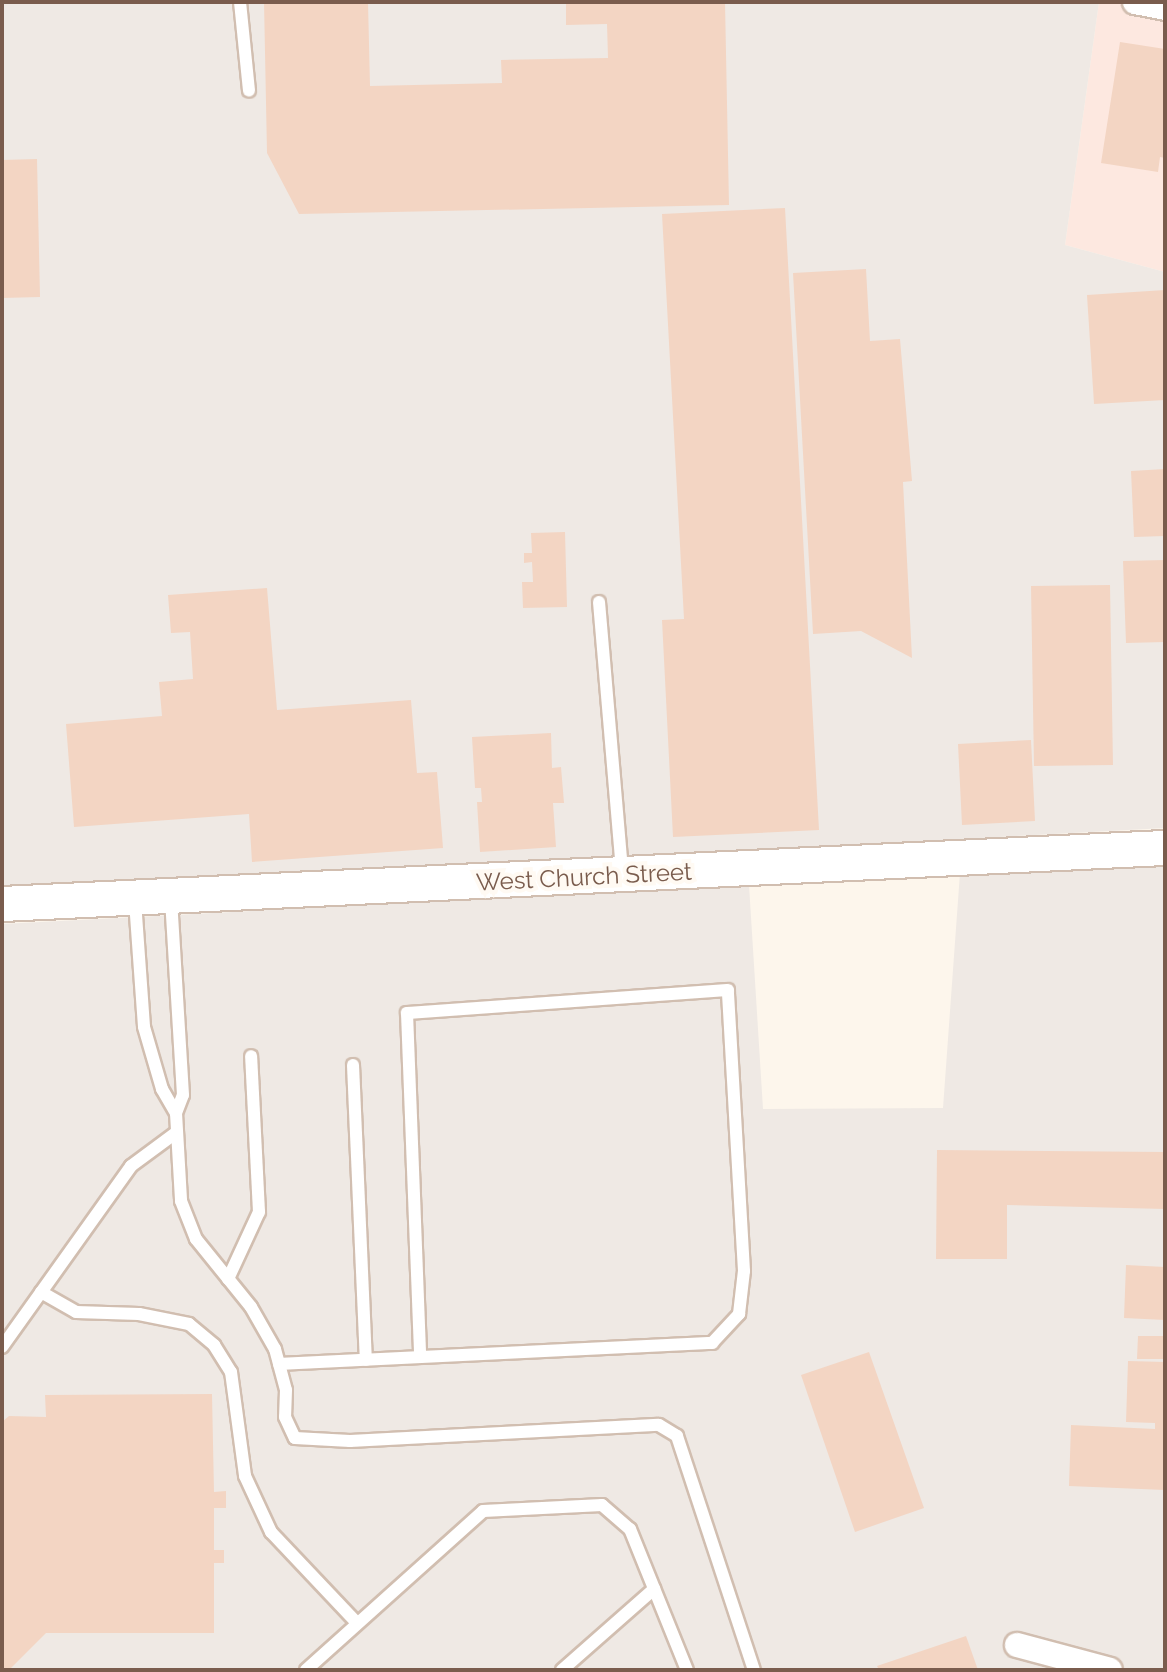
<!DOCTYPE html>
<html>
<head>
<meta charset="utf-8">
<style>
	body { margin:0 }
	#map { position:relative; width:1167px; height:1672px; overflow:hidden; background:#fdf6ec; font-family:Raleway,sans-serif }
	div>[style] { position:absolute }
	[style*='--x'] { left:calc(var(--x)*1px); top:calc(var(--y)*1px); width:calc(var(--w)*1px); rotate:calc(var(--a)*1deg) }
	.commercial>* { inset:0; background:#fde8e0 }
	.industrial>* { inset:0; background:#efe9e4 }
	.building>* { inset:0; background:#f3d5c3 }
	.roads { filter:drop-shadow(2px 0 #d1beb0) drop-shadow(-2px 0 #d1beb0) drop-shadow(0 2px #d1beb0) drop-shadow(0 -2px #d1beb0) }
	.lane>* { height:12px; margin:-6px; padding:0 6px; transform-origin:6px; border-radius:6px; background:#fff }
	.street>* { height:24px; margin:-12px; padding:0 12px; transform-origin:12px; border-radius:12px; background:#fff }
	.secondary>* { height:34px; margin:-17px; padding:0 17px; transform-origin:17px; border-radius:17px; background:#fff }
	span { translate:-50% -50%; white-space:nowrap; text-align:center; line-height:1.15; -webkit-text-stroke:8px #fffaf3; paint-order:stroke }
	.street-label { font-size:24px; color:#7a5c4d }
	.frame { position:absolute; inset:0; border:4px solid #7a5c4d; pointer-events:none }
</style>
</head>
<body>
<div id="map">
	<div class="commercial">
		<i style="clip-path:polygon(1099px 2px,1165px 2px,1165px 272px,1065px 245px)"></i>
	</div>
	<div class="industrial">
		<i style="clip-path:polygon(2px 2px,1099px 2px,1065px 245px,1165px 272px,1165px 828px,2px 891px)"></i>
		<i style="clip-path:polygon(1165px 863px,1165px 1670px,2px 1670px,2px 924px,749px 885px,763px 1109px,943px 1108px,960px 873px)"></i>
	</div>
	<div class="building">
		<i style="clip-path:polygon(264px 2px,368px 2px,370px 86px,502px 83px,501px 60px,608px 58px,607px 24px,566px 25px,566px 2px,725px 2px,729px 205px,299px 214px,267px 153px)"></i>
		<i style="clip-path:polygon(1120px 42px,1165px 49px,1165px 158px,1160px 157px,1158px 172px,1101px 163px)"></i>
		<i style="clip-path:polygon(37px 159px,40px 297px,2px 298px,2px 160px)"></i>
		<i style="clip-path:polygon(785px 208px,819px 830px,673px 837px,662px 620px,684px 619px,662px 214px)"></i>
		<i style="clip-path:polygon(866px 269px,870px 341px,900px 339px,912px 481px,903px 482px,912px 658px,861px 631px,813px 634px,793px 273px)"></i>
		<i style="clip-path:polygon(1165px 290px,1165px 400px,1094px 404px,1087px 295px)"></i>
		<i style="clip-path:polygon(1165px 469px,1165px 536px,1134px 537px,1131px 471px)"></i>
		<i style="clip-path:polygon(565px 532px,567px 607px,523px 608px,522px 582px,533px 582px,532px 562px,524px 563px,524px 553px,532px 553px,531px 533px)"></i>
		<i style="clip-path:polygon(1165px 560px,1165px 642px,1126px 643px,1123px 561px)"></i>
		<i style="clip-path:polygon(1110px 585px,1113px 765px,1034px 766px,1031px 586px)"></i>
		<i style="clip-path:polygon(267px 588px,277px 710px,411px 700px,417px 773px,437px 772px,443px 848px,252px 862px,249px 814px,74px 827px,66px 724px,162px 716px,159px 682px,193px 679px,190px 632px,171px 633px,168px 595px)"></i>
		<i style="clip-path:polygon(551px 733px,552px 768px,561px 767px,564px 803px,553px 803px,556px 847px,480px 852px,477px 802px,482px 802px,481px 788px,475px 788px,472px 737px)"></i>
		<i style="clip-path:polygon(1031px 740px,1035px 821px,962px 825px,958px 744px)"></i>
		<i style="clip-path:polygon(937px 1150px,1165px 1152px,1165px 1209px,1007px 1205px,1007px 1259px,936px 1259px)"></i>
		<i style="clip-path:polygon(1126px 1265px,1165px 1267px,1165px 1320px,1124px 1318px)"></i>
		<i style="clip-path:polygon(1138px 1336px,1165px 1336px,1165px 1359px,1137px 1359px)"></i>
		<i style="clip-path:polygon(869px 1352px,924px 1508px,855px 1532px,801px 1375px)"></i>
		<i style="clip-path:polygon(1128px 1361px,1165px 1362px,1165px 1490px,1069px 1486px,1071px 1425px,1155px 1429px,1155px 1423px,1126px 1422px)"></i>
		<i style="clip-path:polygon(212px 1394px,214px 1492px,226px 1491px,226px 1508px,214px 1508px,214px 1550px,224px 1550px,224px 1563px,214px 1563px,214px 1633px,46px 1633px,9px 1670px,2px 1670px,2px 1422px,9px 1416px,46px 1417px,45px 1395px)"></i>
		<i style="clip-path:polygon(966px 1636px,978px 1670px,879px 1670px,877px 1666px)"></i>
	</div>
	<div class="roads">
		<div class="lane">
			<i style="--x:240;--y:2;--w:89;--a:84.2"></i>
			<i style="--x:599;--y:602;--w:270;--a:85.1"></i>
			<i style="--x:135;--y:901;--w:126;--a:85.9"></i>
			<i style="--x:144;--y:1027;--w:65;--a:73.8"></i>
			<i style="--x:162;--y:1089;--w:28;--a:60"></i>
			<i style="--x:176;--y:1113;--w:19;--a:-69"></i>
			<i style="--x:183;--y:1095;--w:196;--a:-93.5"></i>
			<i style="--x:353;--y:1065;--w:295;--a:87.5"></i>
			<i style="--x:176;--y:1113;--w:88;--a:86.7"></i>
			<i style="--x:181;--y:1201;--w:41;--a:68.5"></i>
			<i style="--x:196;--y:1239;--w:87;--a:51"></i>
			<i style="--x:251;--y:1307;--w:48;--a:60.3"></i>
			<i style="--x:275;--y:1349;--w:42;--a:75"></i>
			<i style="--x:286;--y:1390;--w:27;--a:92"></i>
			<i style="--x:285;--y:1417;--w:23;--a:65"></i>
			<i style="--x:295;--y:1438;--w:55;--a:3.1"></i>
			<i style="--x:350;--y:1441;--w:309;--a:-3"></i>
			<i style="--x:659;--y:1425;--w:21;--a:31"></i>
			<i style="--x:677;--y:1436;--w:246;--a:71.8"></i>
			<i style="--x:228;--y:1279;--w:74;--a:-65.2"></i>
			<i style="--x:259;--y:1212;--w:156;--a:-92.9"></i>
			<i style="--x:41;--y:1292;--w:40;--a:29.7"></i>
			<i style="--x:76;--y:1312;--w:63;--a:1.8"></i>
			<i style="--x:139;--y:1314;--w:51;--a:11.3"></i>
			<i style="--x:189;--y:1324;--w:33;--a:40"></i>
			<i style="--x:214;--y:1345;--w:32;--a:58"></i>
			<i style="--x:231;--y:1372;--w:105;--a:82.3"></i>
			<i style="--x:245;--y:1476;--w:62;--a:65.1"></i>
			<i style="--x:271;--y:1532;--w:125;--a:46.6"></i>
			<i style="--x:2;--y:1347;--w:222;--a:-54.5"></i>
			<i style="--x:131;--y:1166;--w:57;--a:-36.5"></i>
			<i style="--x:279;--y:1364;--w:434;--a:-2.8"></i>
			<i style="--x:712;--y:1343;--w:40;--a:-47"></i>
			<i style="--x:739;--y:1314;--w:43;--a:-83.4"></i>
			<i style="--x:744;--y:1271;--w:281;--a:-93.3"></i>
			<i style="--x:728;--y:990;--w:322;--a:175.9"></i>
			<i style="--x:407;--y:1013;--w:344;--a:87.8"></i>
			<i style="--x:306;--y:1670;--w:238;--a:-41.9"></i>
			<i style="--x:483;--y:1511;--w:119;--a:-2.9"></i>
			<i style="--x:602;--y:1505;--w:37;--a:41"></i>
			<i style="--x:630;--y:1529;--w:152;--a:68"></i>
			<i style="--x:562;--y:1670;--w:123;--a:-41.4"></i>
		</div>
		<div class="street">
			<i style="--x:1135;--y:2;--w:31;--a:11"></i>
			<i style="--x:1017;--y:1645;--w:96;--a:15"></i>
		</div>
		<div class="secondary">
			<i style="--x:2;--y:904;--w:1164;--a:-2.76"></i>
		</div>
	</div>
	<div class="street-label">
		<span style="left:584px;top:877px;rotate:-3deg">West Church Street</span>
	</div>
	<div class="frame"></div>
</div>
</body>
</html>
